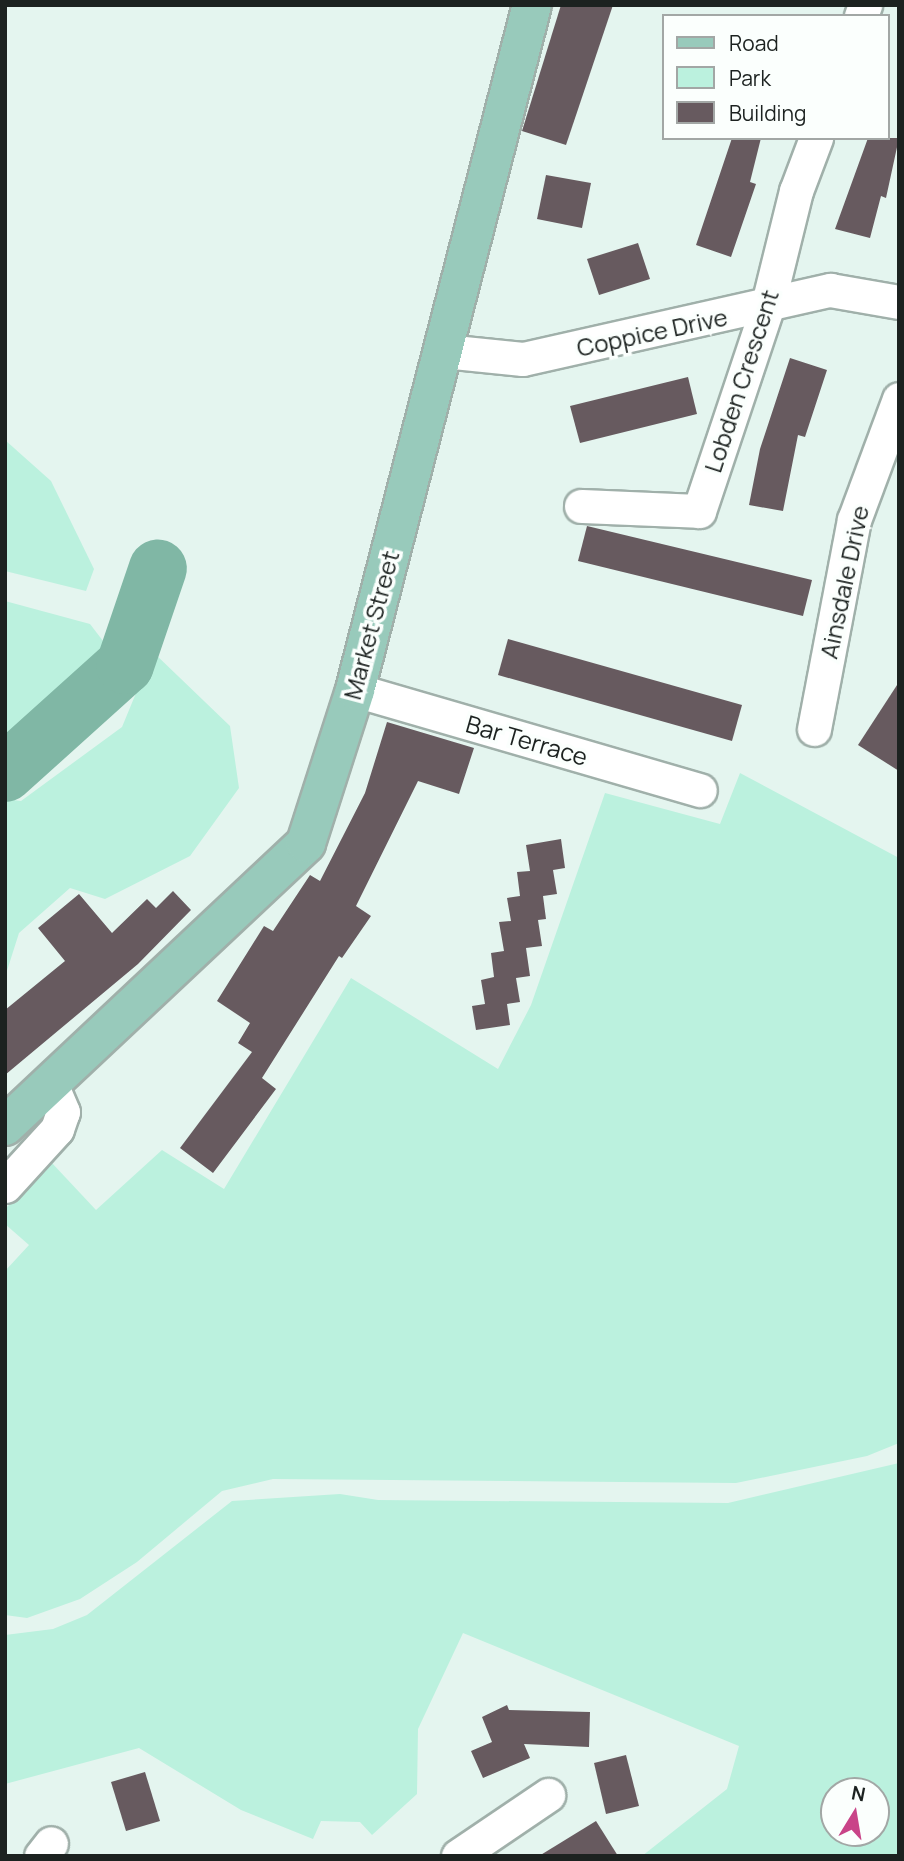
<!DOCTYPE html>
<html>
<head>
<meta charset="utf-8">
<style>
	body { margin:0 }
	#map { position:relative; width:904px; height:1861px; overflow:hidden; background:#e4f5ef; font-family:Manrope,sans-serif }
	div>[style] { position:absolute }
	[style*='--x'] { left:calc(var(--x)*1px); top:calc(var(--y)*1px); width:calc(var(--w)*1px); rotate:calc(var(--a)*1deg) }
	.green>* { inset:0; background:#bbf1de }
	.river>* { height:58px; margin:-29px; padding:0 29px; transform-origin:29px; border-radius:29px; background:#80b7a5 }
	.building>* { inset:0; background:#675a5f }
	.roads { filter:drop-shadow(2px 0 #a0b0aa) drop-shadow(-2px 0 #a0b0aa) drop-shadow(0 2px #a0b0aa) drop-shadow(0 -2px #a0b0aa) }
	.minor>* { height:33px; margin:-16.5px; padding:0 16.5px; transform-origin:16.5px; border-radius:16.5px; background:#fff }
	.major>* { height:38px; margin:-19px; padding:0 19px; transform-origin:19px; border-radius:19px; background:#98cabb }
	span { translate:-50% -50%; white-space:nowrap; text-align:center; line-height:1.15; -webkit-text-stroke:7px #fbfffd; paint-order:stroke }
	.street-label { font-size:24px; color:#1c2220 }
	.frame { position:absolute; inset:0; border:7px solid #1c2220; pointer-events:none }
	.legend { position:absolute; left:662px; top:14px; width:228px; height:126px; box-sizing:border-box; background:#fbfffd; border:2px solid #a2a7a5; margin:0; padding:9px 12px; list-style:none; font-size:21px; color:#1c2220 }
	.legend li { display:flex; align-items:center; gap:14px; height:35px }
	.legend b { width:35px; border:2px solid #a2a7a5 }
	.north { position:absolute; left:820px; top:1777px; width:70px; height:70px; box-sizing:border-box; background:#fbfffd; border:2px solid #a2a7a5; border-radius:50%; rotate:11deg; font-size:19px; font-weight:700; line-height:28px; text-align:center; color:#1c2220 }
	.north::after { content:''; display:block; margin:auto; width:24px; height:32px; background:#c94488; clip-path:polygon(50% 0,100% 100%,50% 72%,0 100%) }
</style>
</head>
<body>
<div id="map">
	<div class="green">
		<i style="clip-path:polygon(5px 440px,51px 481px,94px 569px,86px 591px,5px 571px)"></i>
		<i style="clip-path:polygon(5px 601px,90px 624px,113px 654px,5px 747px)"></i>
		<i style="clip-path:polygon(153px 652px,230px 726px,239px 788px,190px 856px,105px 899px,70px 888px,19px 933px,5px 977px,5px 799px,21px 801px,122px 727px)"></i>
		<i style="clip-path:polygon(740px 773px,899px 858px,899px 1443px,867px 1456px,736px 1483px,273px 1479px,222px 1491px,137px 1562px,80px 1599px,27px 1618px,5px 1615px,5px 1271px,29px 1245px,5px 1224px,5px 1209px,51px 1162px,96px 1210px,162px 1150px,224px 1189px,351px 978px,498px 1069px,531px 1005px,605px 793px,720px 824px)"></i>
		<i style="clip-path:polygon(evenodd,899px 1463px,899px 1856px,642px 1856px,727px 1789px,739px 1746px,463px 1633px,418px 1729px,417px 1794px,372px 1835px,360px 1822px,321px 1821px,313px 1839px,241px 1810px,139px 1748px,5px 1784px,5px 1635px,53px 1629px,87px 1615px,232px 1501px,340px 1494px,378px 1500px,728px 1503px,899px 1463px,876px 1791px,876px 1833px,834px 1833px,834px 1791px,876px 1791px)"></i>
	</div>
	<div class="river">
		<i style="--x:5;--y:773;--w:161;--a:-42"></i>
		<i style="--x:125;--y:665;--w:102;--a:-71.2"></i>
	</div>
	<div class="building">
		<i style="clip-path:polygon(561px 5px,613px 5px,566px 145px,522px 131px)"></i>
		<i style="clip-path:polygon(732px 138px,761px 138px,750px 182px,756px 184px,731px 257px,696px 245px)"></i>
		<i style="clip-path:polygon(868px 138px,899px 138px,886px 198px,881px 196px,870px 238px,835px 229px)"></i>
		<i style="clip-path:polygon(546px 175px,591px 183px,582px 228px,537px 219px)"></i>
		<i style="clip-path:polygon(638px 243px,650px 279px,599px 295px,587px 259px)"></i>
		<i style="clip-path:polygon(790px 358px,827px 370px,805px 437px,798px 435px,783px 511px,749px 505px,760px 449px)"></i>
		<i style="clip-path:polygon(688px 377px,697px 414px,580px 443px,570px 406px)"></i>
		<i style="clip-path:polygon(587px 526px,812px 580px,803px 616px,578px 561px)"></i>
		<i style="clip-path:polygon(508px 639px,742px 705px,732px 741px,498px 675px)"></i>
		<i style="clip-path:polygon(899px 682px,899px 771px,858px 745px)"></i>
		<i style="clip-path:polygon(387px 722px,474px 748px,459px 794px,418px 781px,356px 906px,371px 916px,342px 958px,339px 956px,262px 1078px,276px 1089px,213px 1173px,180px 1148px,252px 1052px,238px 1043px,250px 1023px,217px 1001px,264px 926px,273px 931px,310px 875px,320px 881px,365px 793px)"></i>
		<i style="clip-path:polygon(561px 839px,565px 868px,553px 870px,557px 894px,543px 896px,546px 919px,538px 920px,542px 946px,526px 948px,530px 976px,516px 978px,520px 1002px,507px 1004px,510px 1025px,476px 1030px,472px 1006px,485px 1004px,481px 980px,494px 977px,491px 953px,504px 951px,499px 922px,511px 921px,507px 898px,520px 896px,517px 872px,530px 871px,526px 845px)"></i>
		<i style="clip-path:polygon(173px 891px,191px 910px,138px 964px,5px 1075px,5px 1010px,65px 961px,38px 928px,79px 894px,112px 933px,147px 899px,156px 908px)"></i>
		<i style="clip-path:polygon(507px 1705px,509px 1710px,590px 1712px,589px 1747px,524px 1744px,530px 1758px,483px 1778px,471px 1751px,492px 1742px,482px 1717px)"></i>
		<i style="clip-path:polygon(626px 1755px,639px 1806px,606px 1814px,594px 1763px)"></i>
		<i style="clip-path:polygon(145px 1772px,160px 1821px,126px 1831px,111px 1782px)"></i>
		<i style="clip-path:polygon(596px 1821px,618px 1856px,539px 1856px)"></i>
	</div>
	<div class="roads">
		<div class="minor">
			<i style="--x:861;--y:16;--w:12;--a:-70"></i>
			<i style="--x:444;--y:351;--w:79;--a:5.8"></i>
			<i style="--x:523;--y:359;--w:315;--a:-12.7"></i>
			<i style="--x:830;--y:290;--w:70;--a:9.9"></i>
			<i style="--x:581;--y:506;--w:118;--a:2.4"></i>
			<i style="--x:699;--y:511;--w:214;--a:-71.5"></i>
			<i style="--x:767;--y:308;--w:121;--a:-76.1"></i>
			<i style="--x:796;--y:191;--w:57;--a:-69.3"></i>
			<i style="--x:355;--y:690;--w:359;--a:16.2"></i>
			<i style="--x:814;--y:729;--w:213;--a:-79.2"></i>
			<i style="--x:854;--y:520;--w:129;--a:-69.6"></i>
			<i style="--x:5;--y:1186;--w:77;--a:-47.6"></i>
			<i style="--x:57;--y:1129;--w:18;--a:-71"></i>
			<i style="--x:63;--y:1112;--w:33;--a:-113"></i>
			<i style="--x:41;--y:1856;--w:16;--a:-52"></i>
			<i style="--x:458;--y:1856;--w:109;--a:-34.1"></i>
		</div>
		<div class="major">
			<i style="--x:5;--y:1126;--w:413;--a:-43.2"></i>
			<i style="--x:306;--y:843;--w:161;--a:-72.2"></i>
			<i style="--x:355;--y:690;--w:707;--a:-75.51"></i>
		</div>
	</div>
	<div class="street-label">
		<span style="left:652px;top:332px;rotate:-12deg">Coppice Drive</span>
		<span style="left:741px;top:381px;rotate:-72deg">Lobden Crescent</span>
		<span style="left:844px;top:582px;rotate:-78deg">Ainsdale Drive</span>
		<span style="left:371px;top:625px;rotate:-75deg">Market Street</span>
		<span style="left:527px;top:740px;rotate:16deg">Bar Terrace</span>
	</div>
	<div class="frame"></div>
	<ul class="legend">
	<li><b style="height:9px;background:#98cabb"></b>Road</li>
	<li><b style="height:19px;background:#bbf1de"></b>Park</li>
	<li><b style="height:19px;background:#675a5f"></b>Building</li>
	</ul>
	<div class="north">N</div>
</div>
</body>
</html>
